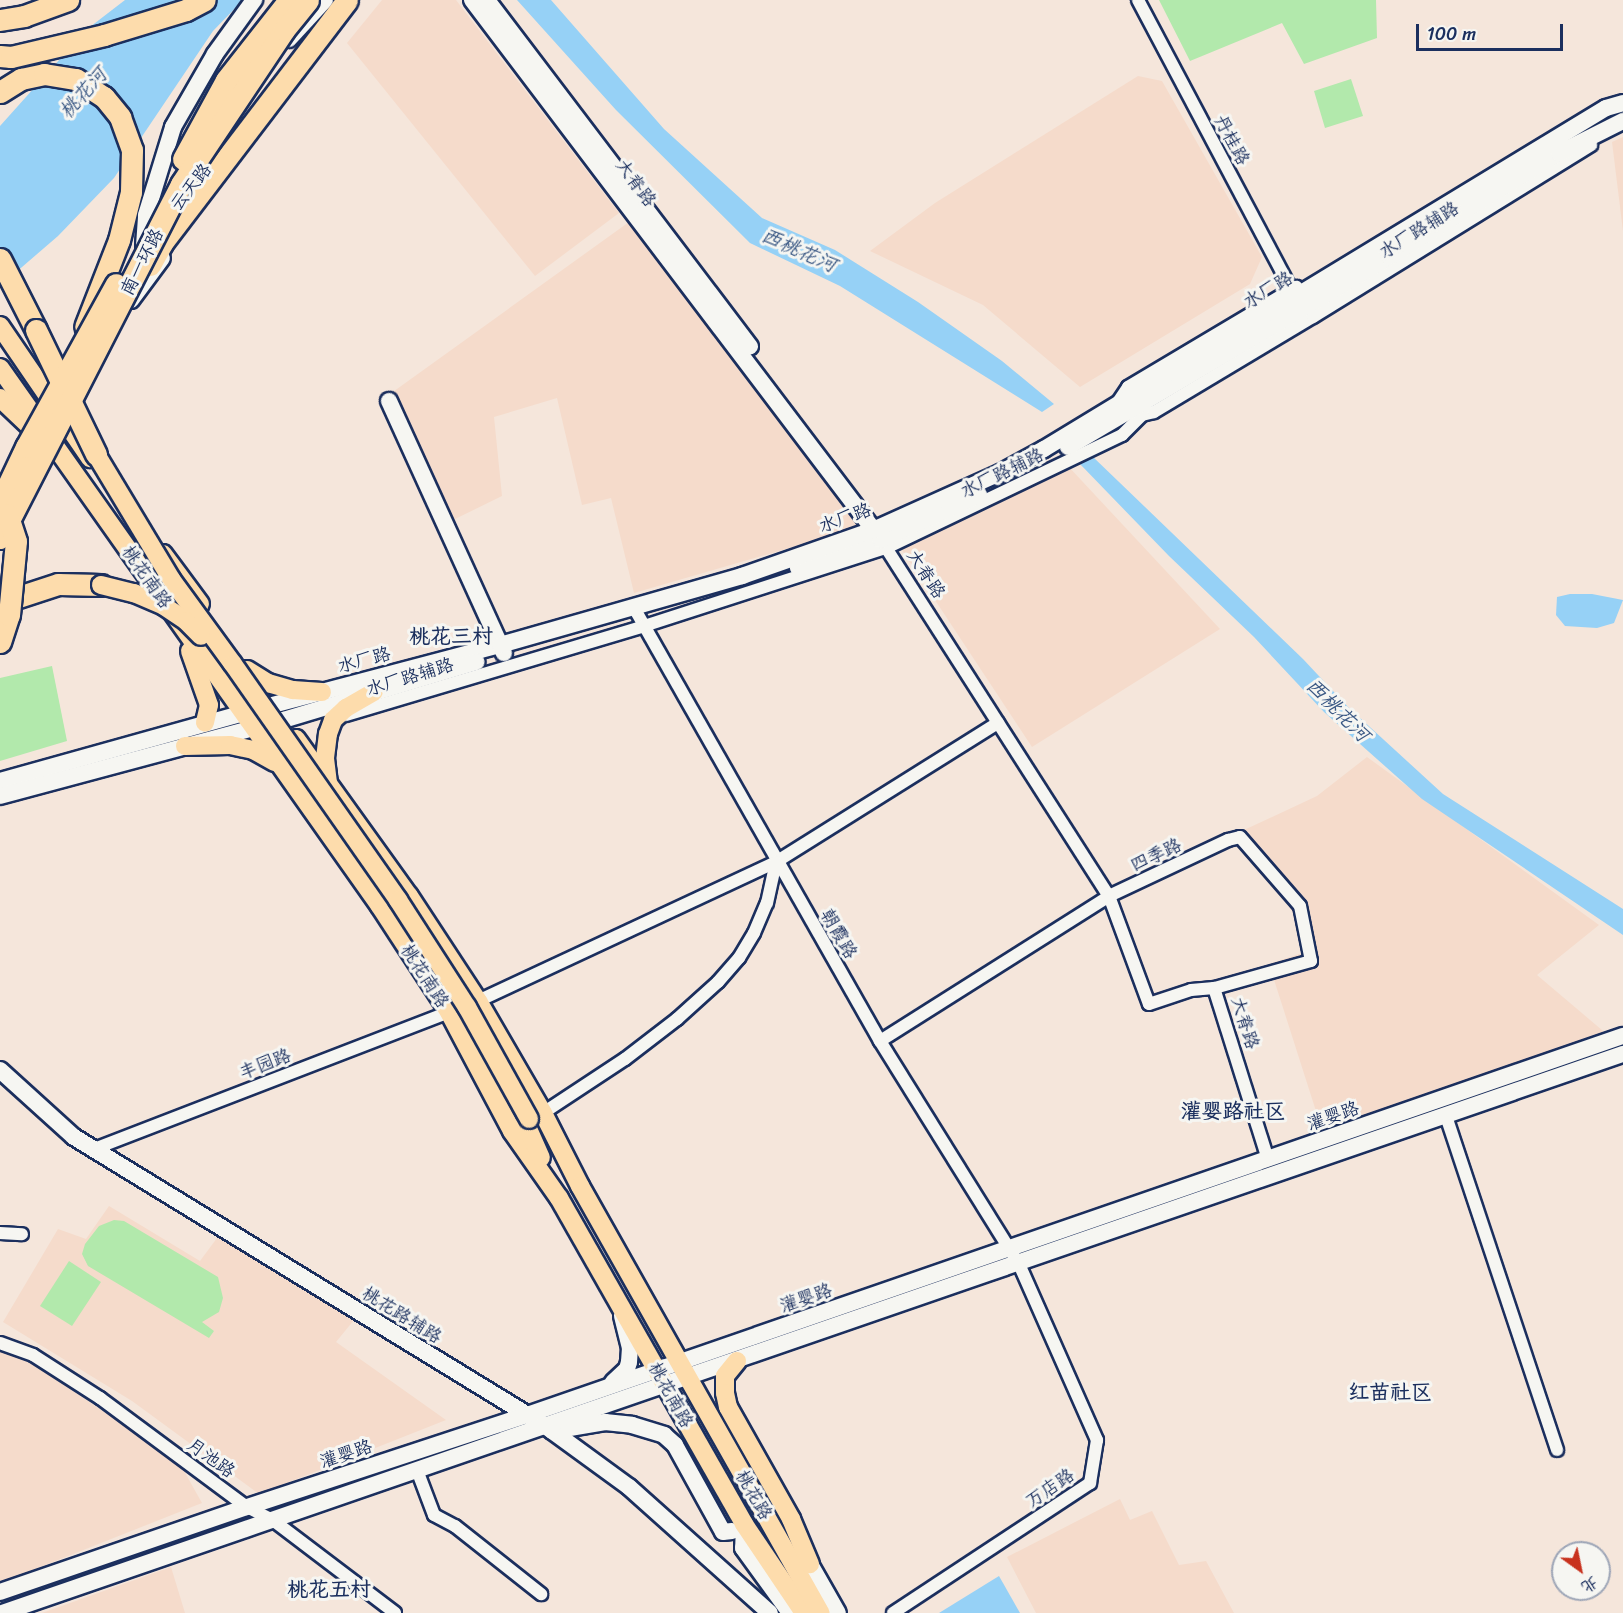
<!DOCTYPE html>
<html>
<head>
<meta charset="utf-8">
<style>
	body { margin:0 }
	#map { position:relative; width:1623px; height:1613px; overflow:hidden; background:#f5e6db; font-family:Sriracha,"LXGW WenKai TC",sans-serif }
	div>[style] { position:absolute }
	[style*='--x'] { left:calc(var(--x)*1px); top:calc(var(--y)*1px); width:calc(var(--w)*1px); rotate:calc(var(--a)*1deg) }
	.built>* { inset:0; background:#f5dbcb }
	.green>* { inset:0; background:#b2e9ac }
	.water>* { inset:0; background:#96d1f6 }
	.roads { filter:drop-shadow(2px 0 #1b2f5e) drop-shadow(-2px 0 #1b2f5e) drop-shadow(0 2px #1b2f5e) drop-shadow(0 -2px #1b2f5e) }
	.street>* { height:12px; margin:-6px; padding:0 6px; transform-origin:6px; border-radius:6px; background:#f6f6f2 }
	.secondary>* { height:16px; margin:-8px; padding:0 8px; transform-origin:8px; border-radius:8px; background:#f6f6f2 }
	.primary>* { height:18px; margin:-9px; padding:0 9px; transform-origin:9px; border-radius:9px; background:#fddcac }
	.highway>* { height:21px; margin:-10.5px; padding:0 10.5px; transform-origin:10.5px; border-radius:10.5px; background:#fddcac }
	.bridges { filter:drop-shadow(2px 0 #1b2f5e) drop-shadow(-2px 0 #1b2f5e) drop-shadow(0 2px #1b2f5e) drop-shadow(0 -2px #1b2f5e) }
	.primary-bridge>* { height:18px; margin:-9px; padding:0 9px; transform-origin:9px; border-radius:9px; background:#fddcac }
	.highway-bridge>* { height:21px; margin:-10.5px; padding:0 10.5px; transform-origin:10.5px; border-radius:10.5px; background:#fddcac }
	span { translate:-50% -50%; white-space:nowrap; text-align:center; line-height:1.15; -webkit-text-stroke:6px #f6f6f2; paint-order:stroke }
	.street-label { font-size:18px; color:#1b2f5e }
	.water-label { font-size:20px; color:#3a5884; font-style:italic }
	.quarter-label { font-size:21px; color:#1b2f5e; font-weight:700 }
	.north { position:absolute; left:1551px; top:1541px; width:60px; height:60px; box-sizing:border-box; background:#f6f6f2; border:2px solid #9ea6b7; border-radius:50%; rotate:147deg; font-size:16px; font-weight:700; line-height:24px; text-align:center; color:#1b2f5e }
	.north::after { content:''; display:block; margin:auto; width:21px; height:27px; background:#c8321e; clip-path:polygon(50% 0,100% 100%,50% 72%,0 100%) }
	.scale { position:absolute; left:1416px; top:24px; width:147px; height:27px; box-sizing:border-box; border:3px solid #1b2f5e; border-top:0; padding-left:8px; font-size:18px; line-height:21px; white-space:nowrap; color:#1b2f5e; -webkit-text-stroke:4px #f6f6f2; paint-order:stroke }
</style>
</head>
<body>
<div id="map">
	<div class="built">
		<i style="clip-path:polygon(382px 0,456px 0,619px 213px,535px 276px,347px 43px)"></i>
		<i style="clip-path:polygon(1138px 76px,1162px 81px,1262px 257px,1250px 284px,1080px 387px,983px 305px,870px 251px,935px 203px)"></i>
		<i style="clip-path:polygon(1623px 137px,1623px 231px,1612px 142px)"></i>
		<i style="clip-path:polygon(629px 222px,862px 527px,634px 593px,611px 498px,582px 505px,557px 398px,494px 417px,502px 496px,449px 522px,390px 394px)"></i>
		<i style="clip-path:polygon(1068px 466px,1220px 629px,1032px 747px,898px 544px)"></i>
		<i style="clip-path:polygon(1367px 757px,1599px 925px,1537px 975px,1609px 1036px,1323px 1133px,1269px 964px,1314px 949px,1244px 830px,1317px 796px)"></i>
		<i style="clip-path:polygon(109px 1206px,200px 1261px,220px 1234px,354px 1320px,336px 1342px,446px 1420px,259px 1494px,132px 1401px,3px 1322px,58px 1229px,86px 1239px)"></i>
		<i style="clip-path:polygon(0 1348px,19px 1355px,179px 1462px,202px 1503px,0 1583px)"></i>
		<i style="clip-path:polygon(1120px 1499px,1130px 1520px,1152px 1511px,1179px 1565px,1206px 1561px,1234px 1613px,1036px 1613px,1007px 1557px)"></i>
		<i style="clip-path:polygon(171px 1567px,185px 1613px,42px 1613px)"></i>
	</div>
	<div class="green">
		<i style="clip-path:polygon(1159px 0,1376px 0,1377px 38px,1304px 64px,1282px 23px,1190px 61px)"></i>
		<i style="clip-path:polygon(1351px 79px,1363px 116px,1325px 128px,1314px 91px)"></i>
		<i style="clip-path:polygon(52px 666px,67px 741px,0 761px,0 678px)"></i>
		<i style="clip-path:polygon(114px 1220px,124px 1221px,218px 1277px,223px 1298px,219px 1312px,202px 1322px,214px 1331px,209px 1338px,88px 1266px,82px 1254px,85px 1244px,99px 1226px)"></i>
		<i style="clip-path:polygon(69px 1261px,101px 1282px,72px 1326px,40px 1306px)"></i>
	</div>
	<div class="water">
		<i style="clip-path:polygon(125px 0,243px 0,213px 31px,114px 178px,58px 236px,0 286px,0 126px,86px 30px)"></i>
		<i style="clip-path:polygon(517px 0,551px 0,664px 129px,762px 218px,835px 250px,918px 302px,1002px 361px,1054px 404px,1042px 412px,840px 286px,750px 243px,616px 110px)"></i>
		<i style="clip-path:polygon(1092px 456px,1303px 659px,1348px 707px,1443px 794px,1623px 909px,1623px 935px,1422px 799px,1324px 712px,1254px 637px,1169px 556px,1080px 464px)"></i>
		<i style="clip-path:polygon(1570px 594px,1592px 594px,1623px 600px,1614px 623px,1597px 628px,1565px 626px,1556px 615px,1557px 597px)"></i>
		<i style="clip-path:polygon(999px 1576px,1020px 1613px,939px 1613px)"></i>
	</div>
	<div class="roads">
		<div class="street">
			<i style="--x:1138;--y:0;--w:336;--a:62.1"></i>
			<i style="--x:1118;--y:402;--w:18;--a:-56"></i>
			<i style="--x:1128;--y:387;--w:196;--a:-30.8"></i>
			<i style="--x:883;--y:543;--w:419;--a:57.4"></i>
			<i style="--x:1109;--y:896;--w:115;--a:69.7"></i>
			<i style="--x:1149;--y:1004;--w:44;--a:-18.4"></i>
			<i style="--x:1191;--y:990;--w:23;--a:-5"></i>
			<i style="--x:1214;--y:988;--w:179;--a:72.5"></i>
			<i style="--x:633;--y:606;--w:500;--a:60.41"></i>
			<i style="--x:880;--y:1041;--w:263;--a:58.1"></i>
			<i style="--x:1019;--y:1264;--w:193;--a:66.1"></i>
			<i style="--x:1097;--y:1440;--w:44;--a:99.2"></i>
			<i style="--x:1090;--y:1483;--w:236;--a:146.6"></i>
			<i style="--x:346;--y:715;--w:311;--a:-16.6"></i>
			<i style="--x:644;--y:626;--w:254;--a:-17.9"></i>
			<i style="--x:886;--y:548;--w:262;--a:-25.6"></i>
			<i style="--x:1122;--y:435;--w:28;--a:-45"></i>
			<i style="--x:1142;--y:415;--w:12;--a:-14"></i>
			<i style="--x:1154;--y:412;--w:185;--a:-30.9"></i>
			<i style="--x:1313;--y:317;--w:327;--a:-31.7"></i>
			<i style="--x:478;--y:1001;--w:329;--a:-25"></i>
			<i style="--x:776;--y:862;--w:262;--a:-32.1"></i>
			<i style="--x:880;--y:1041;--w:271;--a:-32.3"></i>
			<i style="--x:1109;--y:896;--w:132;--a:-25.2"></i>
			<i style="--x:1228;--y:840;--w:12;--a:-14"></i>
			<i style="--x:1240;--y:837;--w:91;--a:49"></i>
			<i style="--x:1300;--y:906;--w:56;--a:78.7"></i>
			<i style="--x:1311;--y:961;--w:101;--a:164.4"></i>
			<i style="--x:543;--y:1113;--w:98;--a:-33.4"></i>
			<i style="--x:625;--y:1059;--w:66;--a:-37.6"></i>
			<i style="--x:677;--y:1019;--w:55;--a:-42.1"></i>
			<i style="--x:718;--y:982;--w:32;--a:-49"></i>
			<i style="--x:739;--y:958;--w:29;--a:-59"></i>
			<i style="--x:754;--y:933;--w:33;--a:-67"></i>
			<i style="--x:767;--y:903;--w:42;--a:-77.6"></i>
			<i style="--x:1446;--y:1116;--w:352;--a:71.6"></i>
			<i style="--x:94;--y:1149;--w:381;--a:-21.1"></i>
			<i style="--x:0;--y:1233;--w:22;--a:3"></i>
			<i style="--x:0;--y:1343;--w:35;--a:20"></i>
			<i style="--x:33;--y:1355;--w:80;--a:32.7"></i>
			<i style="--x:100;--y:1398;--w:183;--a:36.6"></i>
			<i style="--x:247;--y:1507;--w:30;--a:27"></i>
			<i style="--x:274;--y:1521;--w:152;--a:37.2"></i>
			<i style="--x:417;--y:1470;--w:48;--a:69.3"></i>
			<i style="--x:434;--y:1515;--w:24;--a:28"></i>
			<i style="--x:455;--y:1526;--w:110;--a:38.3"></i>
		</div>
		<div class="secondary">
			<i style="--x:472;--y:0;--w:674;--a:52.84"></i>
			<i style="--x:487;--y:0;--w:435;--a:52.8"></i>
			<i style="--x:289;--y:39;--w:53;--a:-47.3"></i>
			<i style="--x:144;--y:246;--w:31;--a:-86"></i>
			<i style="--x:146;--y:215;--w:92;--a:-72.9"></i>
			<i style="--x:173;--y:127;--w:84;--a:-60.1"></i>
			<i style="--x:215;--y:54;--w:67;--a:-54.2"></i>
			<i style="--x:131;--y:300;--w:52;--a:-53.6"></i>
			<i style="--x:389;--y:401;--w:277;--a:65.5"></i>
			<i style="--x:1068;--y:447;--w:373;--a:-30.6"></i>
			<i style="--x:1389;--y:257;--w:199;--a:-31.5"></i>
			<i style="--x:1559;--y:153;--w:72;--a:-26.6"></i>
			<i style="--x:798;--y:568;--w:88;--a:-18.6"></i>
			<i style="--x:881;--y:540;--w:108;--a:-24.7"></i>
			<i style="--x:0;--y:781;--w:260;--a:-15.6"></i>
			<i style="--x:250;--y:711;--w:259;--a:-14.8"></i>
			<i style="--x:500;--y:645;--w:252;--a:-15.9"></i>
			<i style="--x:742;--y:576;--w:139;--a:-19.3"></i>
			<i style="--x:873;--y:530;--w:139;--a:-24.2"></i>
			<i style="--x:1000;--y:473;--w:50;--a:-28.6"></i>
			<i style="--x:1044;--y:449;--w:657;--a:-31.25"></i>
			<i style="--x:1606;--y:108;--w:18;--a:-16"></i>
			<i style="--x:0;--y:796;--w:293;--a:-15"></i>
			<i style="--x:283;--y:720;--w:202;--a:-16.7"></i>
			<i style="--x:0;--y:1070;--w:100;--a:42.2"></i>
			<i style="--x:74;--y:1137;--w:551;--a:31.5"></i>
			<i style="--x:544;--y:1425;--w:105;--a:36.1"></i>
			<i style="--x:629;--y:1487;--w:189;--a:41.8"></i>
			<i style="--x:613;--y:1382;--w:19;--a:-43"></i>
			<i style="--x:627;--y:1369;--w:7;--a:-74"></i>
			<i style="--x:629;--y:1362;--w:14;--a:-86"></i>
			<i style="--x:630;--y:1348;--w:33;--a:-104"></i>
			<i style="--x:552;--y:1431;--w:54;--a:-9.6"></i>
			<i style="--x:605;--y:1422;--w:27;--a:6"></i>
			<i style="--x:632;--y:1425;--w:34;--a:17"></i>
			<i style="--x:664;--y:1435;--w:15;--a:42"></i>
			<i style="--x:675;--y:1445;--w:99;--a:61.1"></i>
			<i style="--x:723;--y:1532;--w:9;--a:-6"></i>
			<i style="--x:744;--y:1524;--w:24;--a:92"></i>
			<i style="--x:743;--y:1548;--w:80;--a:54.1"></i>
			<i style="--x:801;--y:1557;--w:11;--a:38"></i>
			<i style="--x:810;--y:1564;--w:56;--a:60.3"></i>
			<i style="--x:0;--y:1592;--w:261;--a:-19"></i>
			<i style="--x:247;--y:1507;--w:295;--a:-18.2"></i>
			<i style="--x:527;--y:1415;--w:1160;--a:-19.08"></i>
			<i style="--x:2;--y:1613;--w:1715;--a:-19.03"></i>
		</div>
		<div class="primary">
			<i style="--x:0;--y:326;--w:160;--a:55.7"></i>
			<i style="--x:0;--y:368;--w:659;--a:54.77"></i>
			<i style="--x:380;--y:906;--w:126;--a:56.9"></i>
			<i style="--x:449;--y:1012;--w:135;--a:62.1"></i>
			<i style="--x:512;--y:1131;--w:82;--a:55"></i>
			<i style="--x:559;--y:1198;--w:375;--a:60.4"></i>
			<i style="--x:744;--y:1524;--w:107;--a:56"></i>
			<i style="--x:0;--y:398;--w:50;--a:43.4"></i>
			<i style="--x:163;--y:554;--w:62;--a:53.5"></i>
			<i style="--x:190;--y:651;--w:57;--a:70.6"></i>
			<i style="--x:209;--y:705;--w:18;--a:103"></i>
			<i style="--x:247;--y:670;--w:25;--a:32"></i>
			<i style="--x:268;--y:683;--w:26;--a:16"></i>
			<i style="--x:293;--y:690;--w:29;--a:4"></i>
			<i style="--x:296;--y:739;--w:193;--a:54.3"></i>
			<i style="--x:409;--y:896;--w:126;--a:56.7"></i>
			<i style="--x:478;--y:1001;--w:129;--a:59.9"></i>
			<i style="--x:543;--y:1113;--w:82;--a:63.1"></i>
			<i style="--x:580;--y:1186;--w:490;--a:60.6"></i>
			<i style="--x:185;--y:746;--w:45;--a:-1.3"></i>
			<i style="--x:230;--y:745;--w:24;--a:12"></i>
			<i style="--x:253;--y:750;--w:25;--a:29"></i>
			<i style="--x:328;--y:783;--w:25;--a:-97"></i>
			<i style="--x:325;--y:758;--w:24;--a:-83"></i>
			<i style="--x:328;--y:734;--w:15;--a:-70"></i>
			<i style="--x:333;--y:720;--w:18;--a:-43"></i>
			<i style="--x:346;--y:708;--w:32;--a:-30"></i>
			<i style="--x:525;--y:1122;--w:39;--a:66"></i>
			<i style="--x:737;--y:1361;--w:19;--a:129"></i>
			<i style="--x:725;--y:1376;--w:17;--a:90"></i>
			<i style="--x:725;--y:1393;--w:14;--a:78"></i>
			<i style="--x:728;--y:1407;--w:129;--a:60.6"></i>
			<i style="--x:791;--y:1519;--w:49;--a:67.1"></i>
		</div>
		<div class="highway">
			<i style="--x:0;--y:20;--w:24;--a:-9"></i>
			<i style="--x:24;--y:16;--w:47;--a:-20"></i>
			<i style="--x:0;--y:56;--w:11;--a:5"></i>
			<i style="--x:11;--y:57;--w:96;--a:-13.3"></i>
			<i style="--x:104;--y:35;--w:86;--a:-17"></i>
			<i style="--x:186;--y:10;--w:21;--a:-28"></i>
			<i style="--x:0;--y:92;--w:25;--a:-32"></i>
			<i style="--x:21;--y:79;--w:24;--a:-12"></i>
			<i style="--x:44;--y:74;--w:32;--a:9"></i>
			<i style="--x:76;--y:79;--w:33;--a:33"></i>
			<i style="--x:104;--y:97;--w:26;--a:51"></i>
			<i style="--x:120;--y:117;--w:35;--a:70"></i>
			<i style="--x:132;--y:150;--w:42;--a:91.4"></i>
			<i style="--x:131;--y:192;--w:49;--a:104"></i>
			<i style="--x:119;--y:240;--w:93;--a:111.3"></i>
			<i style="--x:0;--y:259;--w:80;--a:63.1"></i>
			<i style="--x:150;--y:265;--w:25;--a:-61"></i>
			<i style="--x:162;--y:243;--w:305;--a:-52.7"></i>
			<i style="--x:0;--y:603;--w:61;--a:-18.1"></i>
			<i style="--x:58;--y:584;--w:43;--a:1.3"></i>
		</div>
	</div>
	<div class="bridges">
		<div class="primary-bridge">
			<i style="--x:96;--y:454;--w:146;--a:59"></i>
			<i style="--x:171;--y:579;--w:105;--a:53.9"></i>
			<i style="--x:233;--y:664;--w:288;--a:55"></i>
			<i style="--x:398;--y:900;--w:127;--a:57.2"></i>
			<i style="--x:467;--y:1007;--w:128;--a:61"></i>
			<i style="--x:101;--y:585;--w:34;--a:14"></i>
			<i style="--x:134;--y:593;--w:33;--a:23"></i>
			<i style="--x:164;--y:606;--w:27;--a:34"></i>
			<i style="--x:186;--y:621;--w:21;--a:45"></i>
		</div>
		<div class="highway-bridge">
			<i style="--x:183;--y:159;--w:90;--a:-61.4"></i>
			<i style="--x:226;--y:80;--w:102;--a:-51.8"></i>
			<i style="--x:36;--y:330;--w:138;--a:64.2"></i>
			<i style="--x:0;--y:502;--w:61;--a:-64.7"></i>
			<i style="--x:26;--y:447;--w:186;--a:-61.1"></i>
			<i style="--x:0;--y:538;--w:398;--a:-62.9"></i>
			<i style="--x:181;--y:184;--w:185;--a:-56.2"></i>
			<i style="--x:284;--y:30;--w:38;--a:-51"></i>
			<i style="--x:0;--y:642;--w:28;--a:-72"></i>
			<i style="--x:9;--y:615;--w:74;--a:-84.6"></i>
			<i style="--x:16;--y:541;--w:28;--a:-108"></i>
		</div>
	</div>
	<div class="street-label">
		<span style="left:1232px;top:140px;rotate:62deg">丹桂路</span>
		<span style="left:636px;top:183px;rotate:53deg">大脊路</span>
		<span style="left:191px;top:187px;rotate:-52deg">云天路</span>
		<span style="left:1419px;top:230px;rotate:-32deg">水厂路辅路</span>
		<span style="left:142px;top:262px;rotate:-63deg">南一环路</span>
		<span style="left:1268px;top:290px;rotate:-31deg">水厂路</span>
		<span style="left:1002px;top:473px;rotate:-26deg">水厂路辅路</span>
		<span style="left:845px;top:518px;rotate:-20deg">水厂路</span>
		<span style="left:926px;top:574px;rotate:57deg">大脊路</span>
		<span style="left:147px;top:577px;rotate:55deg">桃花南路</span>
		<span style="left:364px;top:660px;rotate:-15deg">水厂路</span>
		<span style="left:410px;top:677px;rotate:-17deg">水厂路辅路</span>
		<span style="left:1156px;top:855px;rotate:-25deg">四季路</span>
		<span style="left:839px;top:934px;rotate:60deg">朝霞路</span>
		<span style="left:425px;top:976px;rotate:57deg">桃花南路</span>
		<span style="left:1245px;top:1023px;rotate:72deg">大脊路</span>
		<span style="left:265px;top:1064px;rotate:-21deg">丰园路</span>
		<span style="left:1333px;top:1116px;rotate:-19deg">灌婴路</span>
		<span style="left:806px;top:1298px;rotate:-19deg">灌婴路</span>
		<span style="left:402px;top:1315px;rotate:32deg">桃花路辅路</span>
		<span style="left:671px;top:1395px;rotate:61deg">桃花南路</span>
		<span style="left:346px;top:1454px;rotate:-18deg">灌婴路</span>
		<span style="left:211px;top:1458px;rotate:36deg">月池路</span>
		<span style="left:1050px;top:1488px;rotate:-34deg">万店路</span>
		<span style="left:754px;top:1495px;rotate:60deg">桃花路</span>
	</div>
	<div class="water-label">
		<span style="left:83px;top:93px;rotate:-48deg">桃花河</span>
		<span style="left:799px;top:250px;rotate:24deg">西桃花河</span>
		<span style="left:1338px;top:710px;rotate:45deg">西桃花河</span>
	</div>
	<div class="quarter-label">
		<span style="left:451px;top:636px">桃花三村</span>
		<span style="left:1233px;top:1111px">灌婴路社区</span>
		<span style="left:1390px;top:1392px">红苗社区</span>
		<span style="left:329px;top:1589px">桃花五村</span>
	</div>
	<div class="north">北</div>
	<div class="scale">100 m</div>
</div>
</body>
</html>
